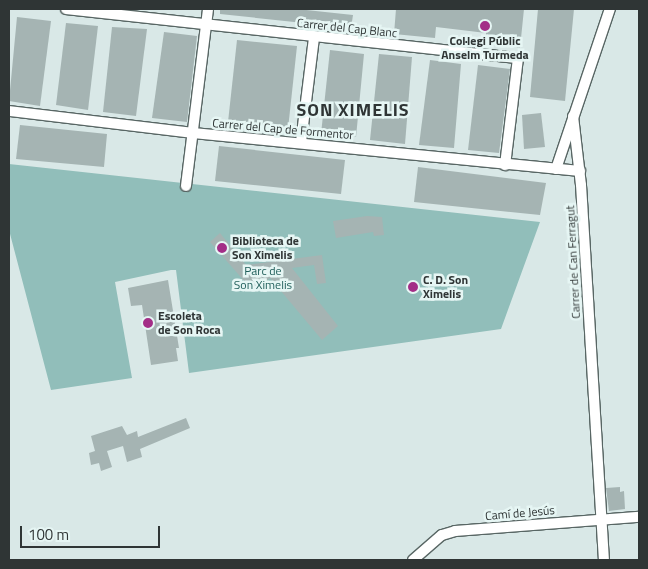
<!DOCTYPE html>
<html>
<head>
<meta charset="utf-8">
<style>
	body { margin:0 }
	#map { position:relative; width:648px; height:569px; overflow:hidden; background:#d9e8e7; font-family:"Titillium Web",sans-serif }
	div>[style] { position:absolute }
	[style*='--x'] { left:calc(var(--x)*1px); top:calc(var(--y)*1px); width:calc(var(--w)*1px); rotate:calc(var(--a)*1deg) }
	.green>* { inset:0; background:#91beba }
	.building>* { inset:0; background:#a5b4b3 }
	.roads { filter:drop-shadow(1px 0 #586664) drop-shadow(-1px 0 #586664) drop-shadow(0 1px #586664) drop-shadow(0 -1px #586664) }
	.minor>* { height:10px; margin:-5px; padding:0 5px; transform-origin:5px; border-radius:5px; background:#fff }
	.dots>* { width:14px; height:14px; translate:-50% -50%; box-sizing:border-box; border:2px solid #e6f6f4; border-radius:50% }
	span { translate:-50% -50%; white-space:nowrap; text-align:center; line-height:1.15; -webkit-text-stroke:5px #e6f6f4; paint-order:stroke }
	.street-label { font-size:12px; color:#2f3535 }
	.poi-label { font-size:12px; color:#2f3535; font-weight:700 }
	.left { translate:0 -50%; text-align:left }
	.park-label { font-size:12px; color:#1e5d59 }
	.district-label { font-size:18px; color:#2f3535; font-weight:700; letter-spacing:1px }
	.frame { position:absolute; inset:0; border:10px solid #2f3535; pointer-events:none }
	.scale { position:absolute; left:20px; top:526px; width:140px; height:22px; box-sizing:border-box; border:2px solid #2f3535; border-top:0; padding-left:6px; font-size:15px; line-height:18px; white-space:nowrap; color:#2f3535; -webkit-text-stroke:4px #e6f6f4; paint-order:stroke }
</style>
</head>
<body>
<div id="map">
	<div class="green">
		<i style="clip-path:polygon(9px 164px,540px 222px,501px 329px,189px 373px,176px 270px,171px 270px,115px 282px,132px 378px,51px 390px,9px 230px)"></i>
	</div>
	<div class="building">
		<i style="clip-path:polygon(220px 9px,297px 9px,353px 15px,351px 28px,220px 14px)"></i>
		<i style="clip-path:polygon(396px 9px,524px 9px,520px 48px,507px 46px,507px 42px,486px 39px,486px 33px,436px 27px,435px 38px,394px 34px)"></i>
		<i style="clip-path:polygon(538px 9px,574px 9px,565px 101px,530px 97px)"></i>
		<i style="clip-path:polygon(17px 17px,51px 21px,40px 106px,9px 101px)"></i>
		<i style="clip-path:polygon(66px 23px,98px 26px,88px 110px,56px 105px)"></i>
		<i style="clip-path:polygon(112px 27px,147px 29px,136px 116px,103px 112px)"></i>
		<i style="clip-path:polygon(164px 32px,197px 36px,187px 122px,152px 118px)"></i>
		<i style="clip-path:polygon(237px 40px,297px 46px,288px 129px,228px 122px)"></i>
		<i style="clip-path:polygon(330px 50px,364px 54px,356px 137px,321px 134px)"></i>
		<i style="clip-path:polygon(379px 54px,412px 57px,405px 144px,370px 140px)"></i>
		<i style="clip-path:polygon(430px 60px,461px 64px,454px 148px,419px 145px)"></i>
		<i style="clip-path:polygon(478px 65px,510px 69px,499px 153px,468px 150px)"></i>
		<i style="clip-path:polygon(541px 113px,545px 147px,524px 149px,522px 115px)"></i>
		<i style="clip-path:polygon(20px 125px,107px 134px,104px 167px,16px 159px)"></i>
		<i style="clip-path:polygon(219px 146px,345px 160px,341px 194px,215px 181px)"></i>
		<i style="clip-path:polygon(418px 167px,546px 183px,540px 215px,414px 202px)"></i>
		<i style="clip-path:polygon(367px 216px,382px 217px,384px 235px,374px 236px,373px 232px,336px 238px,333px 221px)"></i>
		<i style="clip-path:polygon(220px 233px,246px 265px,322px 255px,326px 283px,317px 284px,314px 265px,292px 268px,338px 326px,322px 340px,270px 278px,253px 291px,210px 242px)"></i>
		<i style="clip-path:polygon(168px 280px,179px 348px,176px 348px,178px 361px,151px 365px,142px 305px,131px 306px,128px 288px)"></i>
		<i style="clip-path:polygon(186px 418px,190px 428px,140px 449px,142px 457px,127px 462px,123px 446px,107px 451px,112px 467px,101px 471px,99px 463px,91px 465px,89px 453px,95px 451px,91px 436px,122px 426px,127px 435px,137px 431px,138px 437px)"></i>
		<i style="clip-path:polygon(620px 487px,620px 492px,624px 491px,625px 509px,609px 511px,606px 488px)"></i>
	</div>
	<div class="roads">
		<div class="minor">
			<i style="--x:66;--y:9;--w:455;--a:6.2"></i>
			<i style="--x:518;--y:58;--w:108;--a:96.9"></i>
			<i style="--x:9;--y:111;--w:185;--a:6.8"></i>
			<i style="--x:193;--y:133;--w:389;--a:5.6"></i>
			<i style="--x:573;--y:116;--w:69;--a:83.4"></i>
			<i style="--x:581;--y:185;--w:376;--a:86.5"></i>
			<i style="--x:301;--y:142;--w:106;--a:-82.9"></i>
			<i style="--x:556;--y:169;--w:169;--a:-71.4"></i>
			<i style="--x:186;--y:186;--w:178;--a:-82.9"></i>
			<i style="--x:413;--y:560;--w:38;--a:-41"></i>
			<i style="--x:442;--y:535;--w:14;--a:-17"></i>
			<i style="--x:455;--y:531;--w:185;--a:-4.4"></i>
		</div>
	</div>
	<div class="dots">
		<i style="left:485px;top:26px;background:#a32e87"></i>
		<i style="left:222px;top:248px;background:#a32e87"></i>
		<i style="left:413px;top:287px;background:#a32e87"></i>
		<i style="left:148px;top:323px;background:#a32e87"></i>
	</div>
	<div class="street-label">
		<span style="left:347px;top:28px;rotate:6deg">Carrer del Cap Blanc</span>
		<span style="left:283px;top:129px;rotate:5deg">Carrer del Cap de Formentor</span>
		<span style="left:573px;top:262px;rotate:-93deg">Carrer de Can Ferragut</span>
		<span style="left:520px;top:513px;rotate:-5deg">Camí de Jesús</span>
	</div>
	<div class="poi-label">
		<span style="left:485px;top:48px">Col·legi Públic<br>Anselm Turmeda</span>
		<span class="left" style="left:232px;top:248px">Biblioteca de<br>Son Ximelis</span>
		<span class="left" style="left:423px;top:287px">C. D. Son<br>Ximelis</span>
		<span class="left" style="left:158px;top:323px">Escoleta<br>de Son Roca</span>
	</div>
	<div class="park-label">
		<span style="left:263px;top:278px">Parc de<br>Son Ximelis</span>
	</div>
	<div class="district-label">
		<span style="left:353px;top:110px">SON XIMELIS</span>
	</div>
	<div class="frame"></div>
	<div class="scale">100 m</div>
</div>
</body>
</html>
